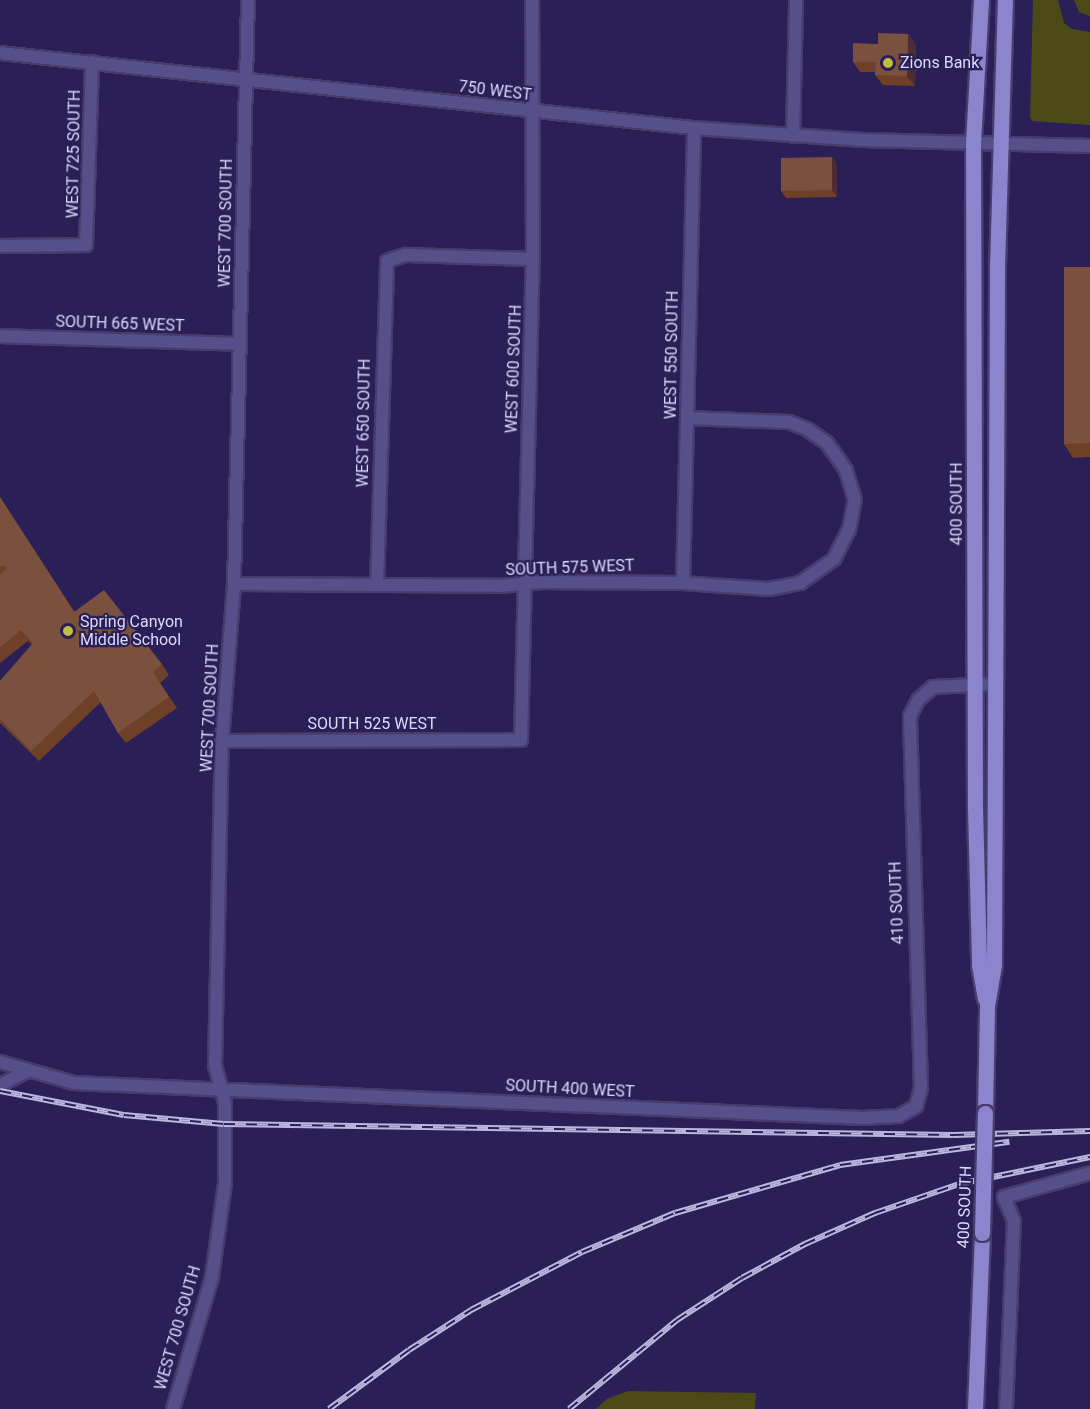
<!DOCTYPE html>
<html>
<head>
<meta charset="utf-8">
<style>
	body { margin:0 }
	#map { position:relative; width:1090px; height:1409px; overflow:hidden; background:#2a1f56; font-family:Roboto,sans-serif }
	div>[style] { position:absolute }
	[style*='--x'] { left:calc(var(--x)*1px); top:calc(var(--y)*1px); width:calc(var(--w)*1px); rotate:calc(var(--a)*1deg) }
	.green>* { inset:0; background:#4b4a17 }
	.roads { filter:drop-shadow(2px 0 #483c6d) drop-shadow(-2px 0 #483c6d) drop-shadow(0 2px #483c6d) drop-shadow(0 -2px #483c6d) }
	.minor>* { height:12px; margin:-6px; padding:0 6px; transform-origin:6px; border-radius:6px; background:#564f8a }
	.major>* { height:15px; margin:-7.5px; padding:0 7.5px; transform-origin:7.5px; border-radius:7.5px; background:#8c84cd }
	.rail>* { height:6px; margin-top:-3px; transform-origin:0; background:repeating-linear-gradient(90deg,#2a1f56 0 11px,#bbb7de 0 22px); box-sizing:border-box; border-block:2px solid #bbb7de }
	.bridges { filter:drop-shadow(2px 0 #483c6d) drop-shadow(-2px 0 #483c6d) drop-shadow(0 2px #483c6d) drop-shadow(0 -2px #483c6d) }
	.major-bridge>* { height:15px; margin:-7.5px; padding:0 7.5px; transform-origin:7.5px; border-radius:7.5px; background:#8c84cd }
	.wall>* { inset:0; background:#6e4028 }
	.shaded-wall>* { inset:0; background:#4e2c31 }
	.building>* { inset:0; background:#7a503f }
	.dots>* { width:16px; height:16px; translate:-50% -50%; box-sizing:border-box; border:3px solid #2a1f56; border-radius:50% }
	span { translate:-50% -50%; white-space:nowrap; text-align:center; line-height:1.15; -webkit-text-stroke:4.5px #2a1f56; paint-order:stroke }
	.poi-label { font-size:16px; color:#dcdafd }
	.left { translate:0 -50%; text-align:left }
	.street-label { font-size:16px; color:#dcdafd }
</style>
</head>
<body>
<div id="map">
	<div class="green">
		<i style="clip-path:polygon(1033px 0,1058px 0,1064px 23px,1072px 29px,1090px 32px,1090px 125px,1032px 121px,1030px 117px)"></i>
		<i style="clip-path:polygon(1074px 0,1090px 0,1090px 16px,1079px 12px)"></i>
		<i style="clip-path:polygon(628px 1391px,756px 1393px,755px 1409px,596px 1409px,607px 1399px)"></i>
	</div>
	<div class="roads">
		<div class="minor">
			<i style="--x:0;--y:53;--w:698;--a:6.17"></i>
			<i style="--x:694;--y:128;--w:169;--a:4.1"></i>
			<i style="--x:863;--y:140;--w:227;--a:1.5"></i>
			<i style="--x:793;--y:136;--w:136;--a:-88.7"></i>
			<i style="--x:0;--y:246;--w:86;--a:-0.7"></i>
			<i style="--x:86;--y:245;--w:183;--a:-88.1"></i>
			<i style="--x:0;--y:336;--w:239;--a:1.9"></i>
			<i style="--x:683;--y:583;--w:455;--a:-88.6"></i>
			<i style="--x:234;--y:584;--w:266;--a:0.4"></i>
			<i style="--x:500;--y:586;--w:42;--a:-5.4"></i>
			<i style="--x:542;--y:582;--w:141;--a:0.4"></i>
			<i style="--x:683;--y:583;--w:86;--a:4"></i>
			<i style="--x:769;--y:589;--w:32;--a:-11"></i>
			<i style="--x:800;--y:583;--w:42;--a:-35.2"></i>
			<i style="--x:834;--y:559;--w:33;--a:-63"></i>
			<i style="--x:849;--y:530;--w:31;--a:-79"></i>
			<i style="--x:855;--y:500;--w:31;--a:-107"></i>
			<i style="--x:846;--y:470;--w:33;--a:-125"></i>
			<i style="--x:827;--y:443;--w:24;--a:-145"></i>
			<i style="--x:807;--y:429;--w:19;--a:-159"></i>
			<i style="--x:789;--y:422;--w:102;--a:-177.8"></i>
			<i style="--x:377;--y:585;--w:324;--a:-88.2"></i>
			<i style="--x:387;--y:261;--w:20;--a:-18"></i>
			<i style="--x:406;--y:255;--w:127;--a:1.8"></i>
			<i style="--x:222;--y:741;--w:299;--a:-0.2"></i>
			<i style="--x:521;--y:740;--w:481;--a:-88.6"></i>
			<i style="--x:533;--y:259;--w:259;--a:-90.2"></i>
			<i style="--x:0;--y:1062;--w:77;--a:15.8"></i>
			<i style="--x:74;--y:1083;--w:789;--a:2.54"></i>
			<i style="--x:862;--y:1118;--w:37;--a:-3"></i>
			<i style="--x:899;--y:1116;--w:20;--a:-30"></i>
			<i style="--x:916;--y:1106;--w:19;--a:-74"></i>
			<i style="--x:921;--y:1088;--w:372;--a:-91.7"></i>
			<i style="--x:910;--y:716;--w:18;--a:-63"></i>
			<i style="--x:918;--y:700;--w:20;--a:-41"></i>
			<i style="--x:933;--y:687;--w:63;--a:-2.7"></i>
			<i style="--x:0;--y:1085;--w:29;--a:-27"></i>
			<i style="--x:173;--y:1409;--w:138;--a:-73.5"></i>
			<i style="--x:212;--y:1277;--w:95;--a:-82.1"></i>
			<i style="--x:225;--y:1183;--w:80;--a:-90"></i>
			<i style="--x:225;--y:1103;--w:38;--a:-105"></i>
			<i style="--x:215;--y:1066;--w:325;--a:-88.8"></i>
			<i style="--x:222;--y:741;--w:157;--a:-85.6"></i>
			<i style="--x:234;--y:584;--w:584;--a:-88.63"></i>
			<i style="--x:1006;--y:1409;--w:188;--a:-87.6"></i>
			<i style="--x:1014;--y:1221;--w:26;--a:-113"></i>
			<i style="--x:1004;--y:1197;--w:89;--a:-15.6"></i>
		</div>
		<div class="major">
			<i style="--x:981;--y:0;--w:144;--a:93.2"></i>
			<i style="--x:973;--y:144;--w:664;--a:89.83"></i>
			<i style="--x:975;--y:808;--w:157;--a:88.5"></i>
			<i style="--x:979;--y:965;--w:34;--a:80"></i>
			<i style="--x:985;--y:1113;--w:107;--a:-88.9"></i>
			<i style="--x:987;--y:1006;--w:42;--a:-80.3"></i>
			<i style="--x:994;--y:965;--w:698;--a:-89.75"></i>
			<i style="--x:997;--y:267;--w:267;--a:-88.3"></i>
			<i style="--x:975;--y:1409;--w:176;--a:-87.7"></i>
		</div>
	</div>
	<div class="rail">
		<i style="--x:0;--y:1091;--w:126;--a:11"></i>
		<i style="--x:124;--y:1115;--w:100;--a:5.1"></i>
		<i style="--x:224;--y:1124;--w:729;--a:0.86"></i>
		<i style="--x:953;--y:1135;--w:137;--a:-1.7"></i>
		<i style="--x:329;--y:1409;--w:99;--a:-36.4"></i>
		<i style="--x:409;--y:1350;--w:74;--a:-32.8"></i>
		<i style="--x:471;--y:1310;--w:125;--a:-27.6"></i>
		<i style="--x:582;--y:1252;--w:101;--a:-22.8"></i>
		<i style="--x:675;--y:1213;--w:172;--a:-16.2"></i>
		<i style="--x:840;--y:1165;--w:171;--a:-7.8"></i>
		<i style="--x:569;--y:1409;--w:140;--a:-39.5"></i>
		<i style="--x:677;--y:1320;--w:77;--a:-32.9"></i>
		<i style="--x:742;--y:1278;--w:72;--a:-28.4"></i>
		<i style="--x:805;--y:1244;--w:77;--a:-23.9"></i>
		<i style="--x:875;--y:1213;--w:89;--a:-19"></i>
		<i style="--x:959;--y:1184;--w:134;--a:-11.6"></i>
	</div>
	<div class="bridges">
		<div class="major-bridge">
			<i style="--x:982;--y:1233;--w:120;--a:-88.6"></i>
		</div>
	</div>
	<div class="wall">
		<i style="clip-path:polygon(908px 34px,916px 45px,915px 86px,883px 85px,875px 75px,875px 72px,860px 72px,853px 62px,878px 44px)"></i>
		<i style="clip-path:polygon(837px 164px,837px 197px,786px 198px,781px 191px)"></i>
		<i style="clip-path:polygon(1090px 267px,1090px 457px,1073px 458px,1064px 444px)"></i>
		<i style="clip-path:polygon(0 497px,74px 611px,162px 664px,169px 675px,160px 683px,177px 708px,126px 743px,118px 733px,101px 702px,39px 761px,0 723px,0 681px,32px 645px,28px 641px,0 663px)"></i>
	</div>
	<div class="shaded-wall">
		<i style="clip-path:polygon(908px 34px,916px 45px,915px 86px,907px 76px)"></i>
		<i style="clip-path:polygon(832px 157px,837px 164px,837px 197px,832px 190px)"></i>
	</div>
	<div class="building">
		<i style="clip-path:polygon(878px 33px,908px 34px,907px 76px,875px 75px,876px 62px,853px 62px,853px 43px,878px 44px)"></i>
		<i style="clip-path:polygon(832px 157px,832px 190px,781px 191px,781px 158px)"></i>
		<i style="clip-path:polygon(1064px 267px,1090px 267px,1090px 443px,1064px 444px)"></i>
		<i style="clip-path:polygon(0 497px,74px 612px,104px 590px,162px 664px,153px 672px,169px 697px,118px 733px,94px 691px,31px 751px,0 719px,0 681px,33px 643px,21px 630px,0 647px,0 575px,7px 569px,4px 565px,0 567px)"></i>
	</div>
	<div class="dots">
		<i style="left:888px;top:63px;background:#c1be40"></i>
		<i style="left:68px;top:631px;background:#c1be40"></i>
	</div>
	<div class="poi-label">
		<span class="left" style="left:900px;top:63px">Zions Bank</span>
		<span class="left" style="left:80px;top:631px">Spring Canyon<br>Middle School</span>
	</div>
	<div class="street-label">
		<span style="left:495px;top:91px;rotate:7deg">750 WEST</span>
		<span style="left:74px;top:154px;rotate:-89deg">WEST 725 SOUTH</span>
		<span style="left:226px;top:223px;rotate:-89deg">WEST 700 SOUTH</span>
		<span style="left:120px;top:324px;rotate:2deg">SOUTH 665 WEST</span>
		<span style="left:672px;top:355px;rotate:-89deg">WEST 550 SOUTH</span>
		<span style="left:514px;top:369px;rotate:-88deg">WEST 600 SOUTH</span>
		<span style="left:364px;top:423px;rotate:-89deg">WEST 650 SOUTH</span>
		<span style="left:957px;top:504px;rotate:-90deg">400 SOUTH</span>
		<span style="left:570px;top:568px;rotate:-2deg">SOUTH 575 WEST</span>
		<span style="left:210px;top:708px;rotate:-87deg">WEST 700 SOUTH</span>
		<span style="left:372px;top:724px">SOUTH 525 WEST</span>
		<span style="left:897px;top:903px;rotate:-92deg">410 SOUTH</span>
		<span style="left:570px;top:1089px;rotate:3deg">SOUTH 400 WEST</span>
		<span style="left:965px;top:1207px;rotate:-88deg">400 SOUTH</span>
		<span style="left:178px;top:1328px;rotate:-74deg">WEST 700 SOUTH</span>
	</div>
</div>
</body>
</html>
